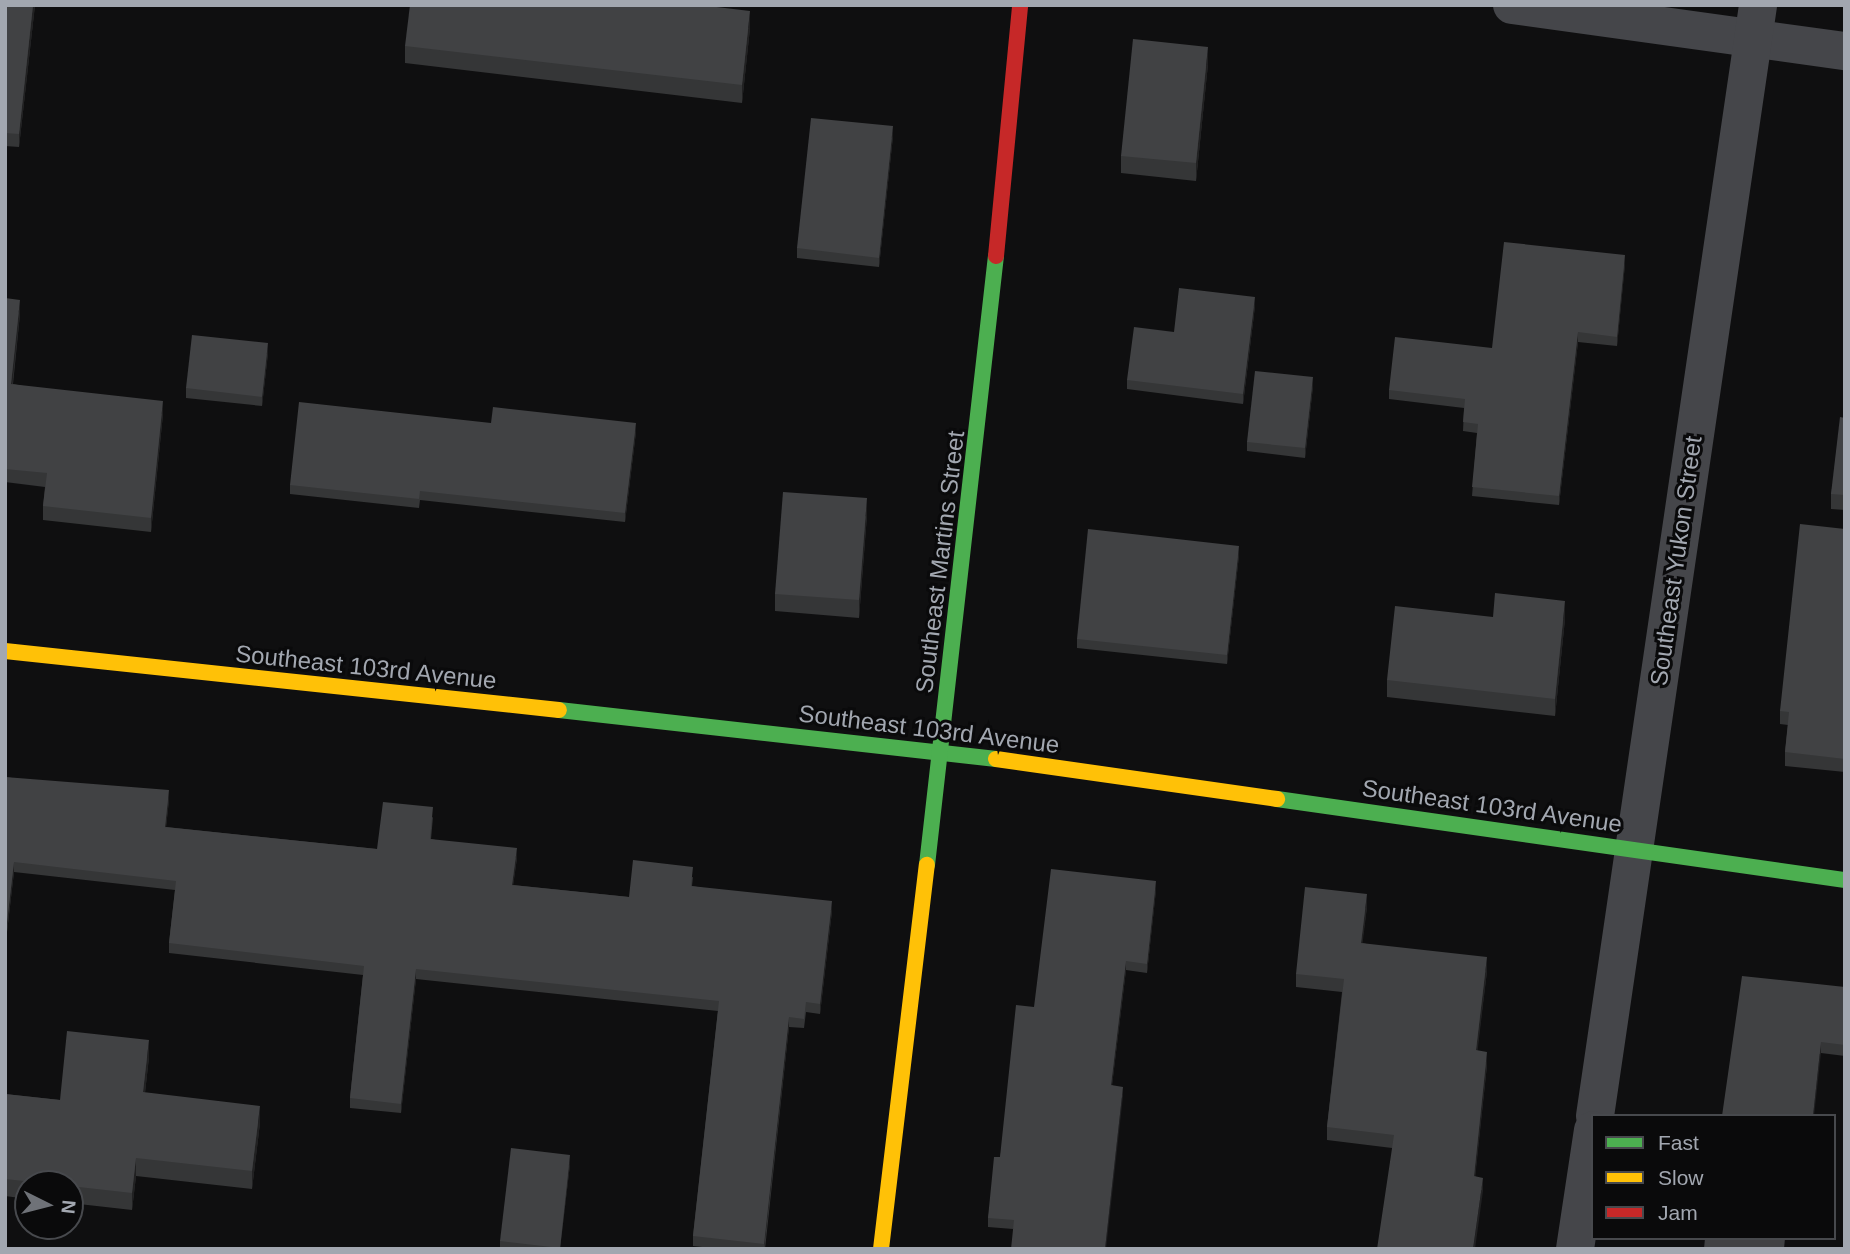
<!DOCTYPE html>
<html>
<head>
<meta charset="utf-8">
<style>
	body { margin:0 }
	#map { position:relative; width:1850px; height:1254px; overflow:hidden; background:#0f0f10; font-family:Helvetica,sans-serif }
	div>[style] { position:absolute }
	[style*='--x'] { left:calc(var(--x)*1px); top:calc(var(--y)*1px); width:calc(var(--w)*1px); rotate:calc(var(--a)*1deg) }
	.street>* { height:38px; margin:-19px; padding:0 19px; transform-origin:19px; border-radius:19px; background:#45464a }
	.fast>* { height:16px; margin:-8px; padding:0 8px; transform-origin:8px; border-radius:8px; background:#4caf50 }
	.slow>* { height:16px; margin:-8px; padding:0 8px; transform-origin:8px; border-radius:8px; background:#ffc107 }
	.jam>* { height:16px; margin:-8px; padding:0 8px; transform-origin:8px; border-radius:8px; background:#c62828 }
	.wall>* { inset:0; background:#353637 }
	.shaded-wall>* { inset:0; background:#212122 }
	.building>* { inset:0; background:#414244 }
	span { translate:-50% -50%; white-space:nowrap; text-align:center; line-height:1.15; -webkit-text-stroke:6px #0a0a0b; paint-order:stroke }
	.street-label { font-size:24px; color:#a2a7b0 }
	.frame { position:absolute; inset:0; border:7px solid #a2a7b0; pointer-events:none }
	.legend { position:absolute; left:1591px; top:1114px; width:245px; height:126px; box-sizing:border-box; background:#0a0a0b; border:2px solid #47494d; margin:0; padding:9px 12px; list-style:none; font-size:21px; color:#a2a7b0 }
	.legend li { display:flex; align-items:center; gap:14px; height:35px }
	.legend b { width:35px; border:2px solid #47494d }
	.north { position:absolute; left:14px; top:1170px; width:70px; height:70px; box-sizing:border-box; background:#0a0a0b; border:2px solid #47494d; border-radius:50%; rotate:96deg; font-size:19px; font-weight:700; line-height:28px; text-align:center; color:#a2a7b0 }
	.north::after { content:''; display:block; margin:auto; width:24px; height:32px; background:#6f7278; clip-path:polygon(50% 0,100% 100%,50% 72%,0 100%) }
</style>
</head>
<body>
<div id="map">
	<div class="street">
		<i style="--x:1512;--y:5;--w:336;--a:7.9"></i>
		<i style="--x:1595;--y:1116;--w:1123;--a:-81.65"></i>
		<i style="--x:1575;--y:1249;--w:120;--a:-81.4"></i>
	</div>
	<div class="fast">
		<i style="--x:559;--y:710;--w:440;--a:6.4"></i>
		<i style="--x:1277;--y:799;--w:574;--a:8.12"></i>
		<i style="--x:927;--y:865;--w:613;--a:-83.54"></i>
	</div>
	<div class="slow">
		<i style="--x:5;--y:651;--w:557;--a:6.08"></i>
		<i style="--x:996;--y:759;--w:284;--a:8.1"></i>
		<i style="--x:881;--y:1249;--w:387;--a:-83.2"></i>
	</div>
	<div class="jam">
		<i style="--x:996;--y:256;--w:252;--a:-84.5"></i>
	</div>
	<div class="wall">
		<i style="clip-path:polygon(5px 5px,35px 5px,19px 147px,5px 146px)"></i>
		<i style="clip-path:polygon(750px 28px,742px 103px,405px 63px,405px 46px)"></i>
		<i style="clip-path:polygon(1208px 64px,1196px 181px,1121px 173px,1121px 156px)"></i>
		<i style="clip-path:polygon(893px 136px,879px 267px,797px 258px,797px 248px)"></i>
		<i style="clip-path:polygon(1625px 264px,1617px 346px,1578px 342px,1559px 505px,1472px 496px,1477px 433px,1463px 431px,1464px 408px,1389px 399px,1389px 390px,1492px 348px)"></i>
		<i style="clip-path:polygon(5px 298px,20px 314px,13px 384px,163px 414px,151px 532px,43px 520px,43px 506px,45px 487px,5px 482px)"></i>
		<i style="clip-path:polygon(1255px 306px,1243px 404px,1127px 389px,1127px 380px,1174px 332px)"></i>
		<i style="clip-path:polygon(268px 353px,262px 406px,186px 398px,186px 388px)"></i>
		<i style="clip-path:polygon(1313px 386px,1305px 458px,1247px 451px,1247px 442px)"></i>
		<i style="clip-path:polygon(1845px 418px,1845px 510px,1831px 509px,1831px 494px)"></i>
		<i style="clip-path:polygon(491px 423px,636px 432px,625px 522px,420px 500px,419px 508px,290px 494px,290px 485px)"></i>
		<i style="clip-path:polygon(867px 515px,859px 618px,775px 611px,775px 594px)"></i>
		<i style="clip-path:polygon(1845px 529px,1845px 772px,1785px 766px,1785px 752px,1788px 725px,1780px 724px,1780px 711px)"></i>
		<i style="clip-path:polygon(1239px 555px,1227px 664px,1077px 648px,1077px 639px)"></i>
		<i style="clip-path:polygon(1565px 619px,1555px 716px,1387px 697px,1387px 680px)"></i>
		<i style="clip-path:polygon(5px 777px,169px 800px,166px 827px,377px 849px,433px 817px,431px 839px,517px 858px,513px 885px,629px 897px,693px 877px,692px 886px,832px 911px,820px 1014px,806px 1012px,804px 1028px,789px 1027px,765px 1249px,720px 1249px,693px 1246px,693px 1236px,718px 1011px,416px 979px,401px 1113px,350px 1108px,350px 1098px,363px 975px,169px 953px,169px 943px,175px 890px,14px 872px,7px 932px,5px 931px)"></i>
		<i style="clip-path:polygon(1156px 890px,1147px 973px,1126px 970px,1112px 1085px,1123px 1096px,1013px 1229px,988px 1227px,988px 1218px,1000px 1157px,1034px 1007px)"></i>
		<i style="clip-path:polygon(1367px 907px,1362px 943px,1487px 971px,1477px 1051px,1487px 1065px,1475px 1176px,1483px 1191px,1392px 1148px,1327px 1140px,1327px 1127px,1342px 992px,1296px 987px,1296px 974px)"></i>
		<i style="clip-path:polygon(1845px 987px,1845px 1056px,1821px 1053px,1722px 1116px)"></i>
		<i style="clip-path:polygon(149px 1057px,145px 1093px,260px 1123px,252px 1189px,136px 1176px,132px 1210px,70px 1203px,70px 1184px,28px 1184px,28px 1199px,5px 1196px,5px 1094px,60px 1100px)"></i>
		<i style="clip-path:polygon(570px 1164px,560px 1249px,500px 1249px,500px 1241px)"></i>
	</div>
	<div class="shaded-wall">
		<i style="clip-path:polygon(33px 5px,35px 5px,19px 147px,19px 134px)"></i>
		<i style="clip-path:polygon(750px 11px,750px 28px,742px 103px,742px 85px)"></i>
		<i style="clip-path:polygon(1208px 47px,1208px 64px,1196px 181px,1196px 163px)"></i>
		<i style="clip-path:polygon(893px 126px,893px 136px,879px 267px,879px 258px)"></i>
		<i style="clip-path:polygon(1625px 255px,1625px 264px,1617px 346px,1617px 337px)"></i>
		<i style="clip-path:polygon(1255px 297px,1255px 306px,1243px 404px,1243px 394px)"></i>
		<i style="clip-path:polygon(20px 300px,20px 314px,11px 397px,11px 384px)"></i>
		<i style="clip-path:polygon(1578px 332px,1578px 342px,1559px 505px,1559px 496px)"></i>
		<i style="clip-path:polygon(268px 343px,268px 353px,262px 406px,262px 397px)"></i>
		<i style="clip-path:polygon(1313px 377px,1313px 386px,1305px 458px,1305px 448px)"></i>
		<i style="clip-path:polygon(163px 401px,163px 414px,151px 532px,151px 518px)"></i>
		<i style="clip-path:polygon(636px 423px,636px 432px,625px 522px,625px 513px)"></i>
		<i style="clip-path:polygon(867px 498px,867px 515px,859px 618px,859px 600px)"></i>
		<i style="clip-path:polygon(1239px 546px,1239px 555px,1227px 664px,1227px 655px)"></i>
		<i style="clip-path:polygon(1565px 601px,1565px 619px,1555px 716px,1555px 699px)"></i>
		<i style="clip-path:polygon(169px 790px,169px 800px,165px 836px,165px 827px)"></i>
		<i style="clip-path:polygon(517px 848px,517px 858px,512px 894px,512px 885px)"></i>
		<i style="clip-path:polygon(14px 862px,14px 872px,7px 932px,7px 922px)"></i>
		<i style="clip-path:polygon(1156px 881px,1156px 890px,1147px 973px,1147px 964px)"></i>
		<i style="clip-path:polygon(1367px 894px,1367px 907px,1361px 956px,1361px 943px)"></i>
		<i style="clip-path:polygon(832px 901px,832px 911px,820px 1014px,820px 1004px)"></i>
		<i style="clip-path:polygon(1487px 957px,1487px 971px,1476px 1064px,1476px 1050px)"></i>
		<i style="clip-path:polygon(1126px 961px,1126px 970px,1111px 1094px,1111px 1085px)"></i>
		<i style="clip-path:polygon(416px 969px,416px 979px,401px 1113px,401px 1104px)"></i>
		<i style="clip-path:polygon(789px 1017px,789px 1027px,764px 1249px,764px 1244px)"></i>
		<i style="clip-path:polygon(149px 1040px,149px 1057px,143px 1110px,143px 1092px)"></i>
		<i style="clip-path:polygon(1821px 1042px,1821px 1053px,1814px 1116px,1813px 1116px)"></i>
		<i style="clip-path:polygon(1487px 1052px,1487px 1065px,1474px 1189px,1474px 1176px)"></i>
		<i style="clip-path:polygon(1123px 1087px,1123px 1096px,1106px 1249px,1105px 1249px)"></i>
		<i style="clip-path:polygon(260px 1106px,260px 1123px,252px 1189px,252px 1171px)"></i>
		<i style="clip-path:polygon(570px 1155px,570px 1164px,560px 1249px)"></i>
		<i style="clip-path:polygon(136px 1158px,136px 1176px,132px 1210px,132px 1193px)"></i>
		<i style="clip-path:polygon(1483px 1178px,1483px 1191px,1475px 1249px,1473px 1249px)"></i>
	</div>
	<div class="building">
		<i style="clip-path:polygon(5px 5px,33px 5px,19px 134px,5px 133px)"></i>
		<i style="clip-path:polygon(410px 5px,700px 5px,750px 11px,742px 85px,405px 46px)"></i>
		<i style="clip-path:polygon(1133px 39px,1208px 47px,1196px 163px,1121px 156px)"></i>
		<i style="clip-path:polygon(811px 118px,893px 126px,879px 258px,797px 248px)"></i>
		<i style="clip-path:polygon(1504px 242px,1625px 255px,1617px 337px,1578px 332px,1559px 496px,1472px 487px,1478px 424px,1463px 422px,1465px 399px,1389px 390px,1395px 337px,1492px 348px)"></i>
		<i style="clip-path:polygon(1179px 288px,1255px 297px,1243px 394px,1127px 380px,1134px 327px,1174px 332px)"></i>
		<i style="clip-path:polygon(5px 298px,20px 300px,11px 384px,163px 401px,151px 518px,43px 506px,47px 473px,5px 469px)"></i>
		<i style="clip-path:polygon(192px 335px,268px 343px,262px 397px,186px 388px)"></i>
		<i style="clip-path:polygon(1255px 371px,1313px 377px,1305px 448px,1247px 442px)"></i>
		<i style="clip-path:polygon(299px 402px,491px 423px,493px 407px,636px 423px,625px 513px,420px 491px,419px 499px,290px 485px)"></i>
		<i style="clip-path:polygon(1840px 417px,1845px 418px,1845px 495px,1831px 494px)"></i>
		<i style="clip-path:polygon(783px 492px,867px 498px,859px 600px,775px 594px)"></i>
		<i style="clip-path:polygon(1800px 524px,1845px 529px,1845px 759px,1785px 752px,1789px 712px,1780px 711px)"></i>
		<i style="clip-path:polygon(1088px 529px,1239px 546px,1227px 655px,1077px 639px)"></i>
		<i style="clip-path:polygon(1495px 593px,1565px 601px,1555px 699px,1387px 680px,1395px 606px,1493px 617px)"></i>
		<i style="clip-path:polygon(5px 777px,169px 790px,165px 827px,377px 849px,383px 802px,433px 807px,430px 839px,517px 848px,512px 885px,629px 897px,633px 860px,693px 867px,691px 886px,832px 901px,820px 1004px,806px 1002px,804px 1019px,789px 1017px,764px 1244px,693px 1236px,719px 1001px,416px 969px,401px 1104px,350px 1098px,364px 966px,169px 943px,176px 881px,14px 862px,7px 922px,5px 922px)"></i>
		<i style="clip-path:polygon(1051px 869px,1156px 881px,1147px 964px,1126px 961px,1111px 1085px,1123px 1087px,1105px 1249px,1011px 1249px,1014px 1220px,988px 1218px,994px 1157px,1000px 1157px,1016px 1005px,1034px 1007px)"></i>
		<i style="clip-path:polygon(1305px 887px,1367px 894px,1361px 943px,1487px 957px,1476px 1050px,1487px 1052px,1474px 1176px,1483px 1178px,1473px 1249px,1377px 1249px,1394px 1135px,1327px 1127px,1344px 979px,1296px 974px)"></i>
		<i style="clip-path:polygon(1742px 976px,1845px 987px,1845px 1045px,1821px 1042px,1813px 1116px,1722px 1116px)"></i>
		<i style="clip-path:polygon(67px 1031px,149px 1040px,143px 1092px,260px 1106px,252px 1171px,136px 1158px,132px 1193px,70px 1186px,70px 1184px,53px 1184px,5px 1179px,5px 1094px,60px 1100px)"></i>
		<i style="clip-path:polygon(511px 1148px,570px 1155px,560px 1248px,500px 1241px)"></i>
		<i style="clip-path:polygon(1705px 1238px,1785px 1238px,1784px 1249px,1704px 1249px)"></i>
	</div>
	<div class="street-label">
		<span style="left:1676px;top:561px;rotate:-82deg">Southeast Yukon Street</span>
		<span style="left:940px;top:562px;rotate:-83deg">Southeast Martins Street</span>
		<span style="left:366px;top:667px;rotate:6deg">Southeast 103rd Avenue</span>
		<span style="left:929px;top:729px;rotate:7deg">Southeast 103rd Avenue</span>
		<span style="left:1492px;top:806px;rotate:8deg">Southeast 103rd Avenue</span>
	</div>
	<div class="frame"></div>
	<ul class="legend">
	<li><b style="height:9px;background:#4caf50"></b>Fast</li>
	<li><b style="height:9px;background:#ffc107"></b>Slow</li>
	<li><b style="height:9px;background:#c62828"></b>Jam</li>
	</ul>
	<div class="north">N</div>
</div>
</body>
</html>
